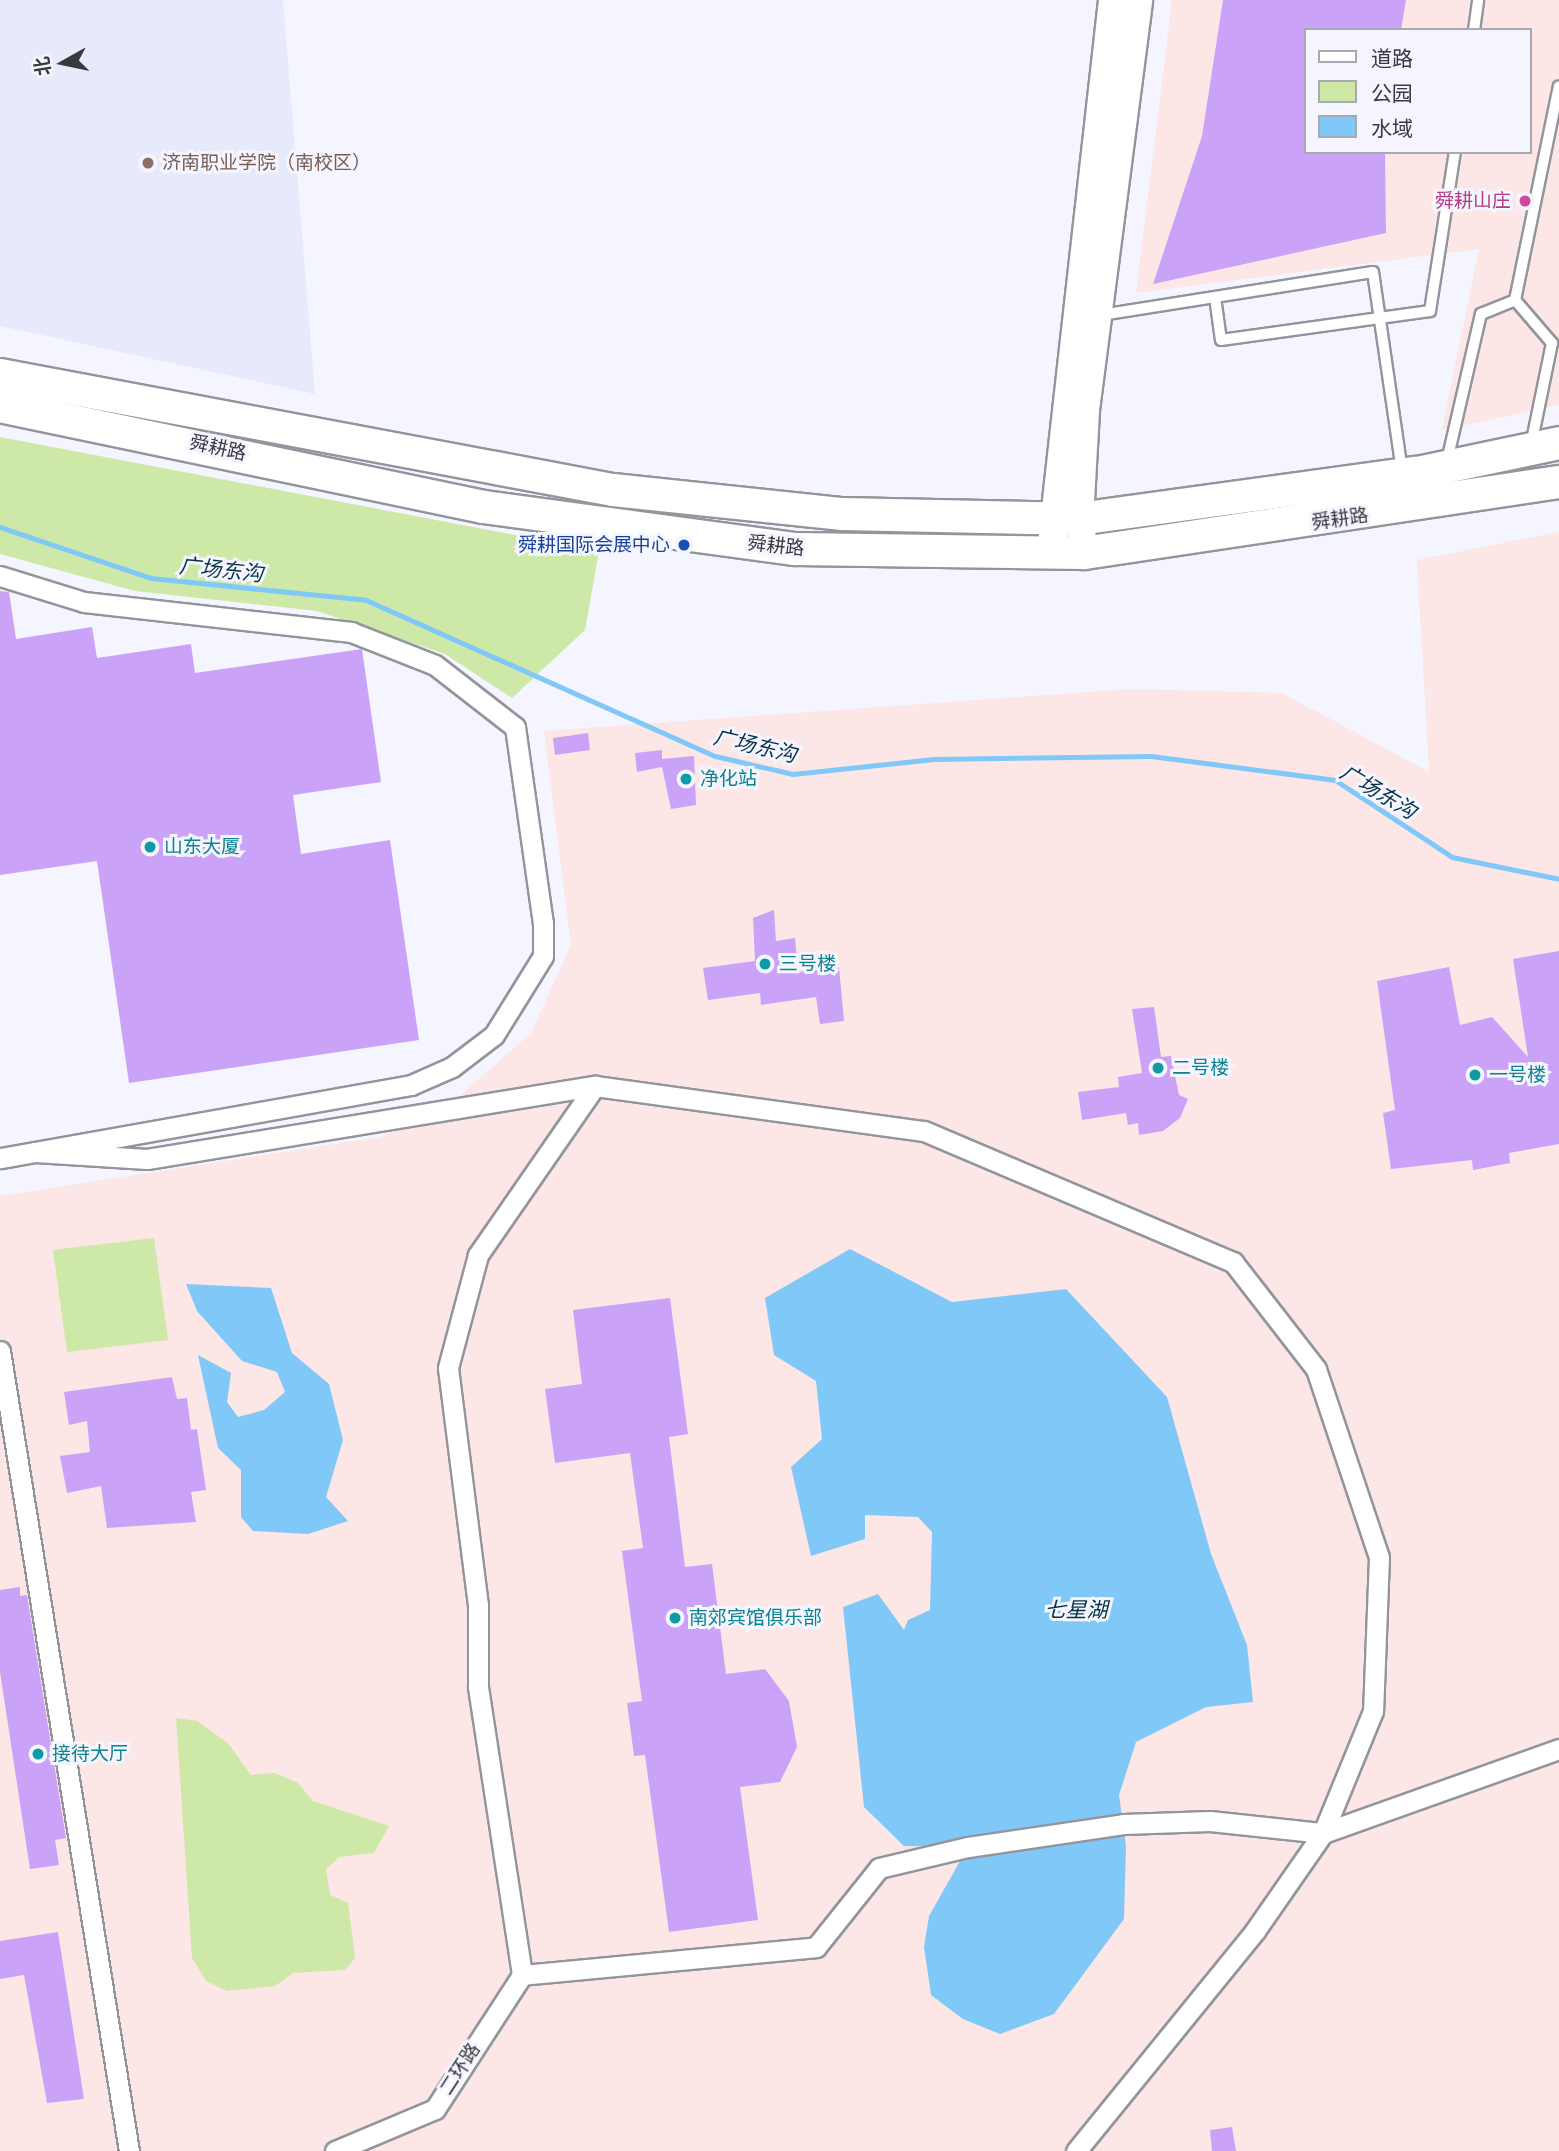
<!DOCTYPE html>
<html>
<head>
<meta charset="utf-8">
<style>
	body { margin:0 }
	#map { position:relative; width:1559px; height:2151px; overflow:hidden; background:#f4f5fe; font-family:Merriweather,"Noto Sans SC",serif }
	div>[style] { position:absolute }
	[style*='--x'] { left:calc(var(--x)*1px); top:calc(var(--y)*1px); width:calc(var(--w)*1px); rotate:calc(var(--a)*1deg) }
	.commercial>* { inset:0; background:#fce6e6 }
	.built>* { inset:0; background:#e7eafa }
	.green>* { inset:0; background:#cee8a8 }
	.water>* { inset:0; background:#80c8f8 }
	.stream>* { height:5px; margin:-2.5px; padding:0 2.5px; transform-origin:2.5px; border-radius:2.5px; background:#80c8f8 }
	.building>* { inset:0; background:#caa3f8 }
	.roads { filter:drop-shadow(2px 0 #93959d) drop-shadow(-2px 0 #93959d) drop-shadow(0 2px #93959d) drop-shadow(0 -2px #93959d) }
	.service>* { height:10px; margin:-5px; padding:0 5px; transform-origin:5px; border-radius:5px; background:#fff }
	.minor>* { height:19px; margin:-9.5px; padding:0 9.5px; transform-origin:9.5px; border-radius:9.5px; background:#fff }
	.secondary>* { height:28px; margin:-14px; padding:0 14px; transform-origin:14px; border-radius:14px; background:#fff }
	.primary>* { height:32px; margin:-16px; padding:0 16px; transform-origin:16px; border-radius:16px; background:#fff }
	.dots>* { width:19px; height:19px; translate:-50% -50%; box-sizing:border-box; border:4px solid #f4f5fe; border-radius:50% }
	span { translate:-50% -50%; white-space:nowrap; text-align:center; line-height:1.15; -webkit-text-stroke:6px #f4f5fe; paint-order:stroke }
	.education-label { font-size:19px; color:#785e54 }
	.left { translate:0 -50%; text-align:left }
	.hotel-label { font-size:19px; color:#b23c85 }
	.right { translate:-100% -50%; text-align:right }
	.street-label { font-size:19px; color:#393a3d }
	.transit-label { font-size:19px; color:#164399 }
	.culture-label { font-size:19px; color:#0d838f }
	.water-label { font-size:21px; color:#053047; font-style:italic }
	.legend { position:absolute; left:1304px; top:28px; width:228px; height:126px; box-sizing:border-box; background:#f4f5fe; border:2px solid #a9aab1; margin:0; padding:9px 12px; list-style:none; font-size:21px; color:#393a3d }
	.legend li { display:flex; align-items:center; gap:14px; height:35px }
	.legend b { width:35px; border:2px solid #a9aab1 }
	.north { position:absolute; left:28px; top:28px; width:70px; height:70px; -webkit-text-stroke:5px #f4f5fe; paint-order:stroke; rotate:261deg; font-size:19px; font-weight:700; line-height:28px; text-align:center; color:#393a3d }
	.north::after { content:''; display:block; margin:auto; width:24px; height:32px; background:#393a3d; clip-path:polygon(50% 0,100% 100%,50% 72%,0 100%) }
</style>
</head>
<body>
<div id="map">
	<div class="commercial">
		<i style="clip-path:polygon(evenodd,1172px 0,1559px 0,1559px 405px,1442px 430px,1479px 249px,1136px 293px,1172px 0,1305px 30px,1529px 30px,1529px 152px,1305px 152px,1305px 30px)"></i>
		<i style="clip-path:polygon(1559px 532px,1559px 2151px,0 2151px,0 1196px,380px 1137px,439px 1114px,531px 1033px,571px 945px,544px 731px,1133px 689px,1282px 693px,1429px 772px,1417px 560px)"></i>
	</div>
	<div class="built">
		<i style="clip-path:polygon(0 0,283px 0,315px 394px,0 326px)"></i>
	</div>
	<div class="green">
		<i style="clip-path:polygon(0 437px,599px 551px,585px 630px,512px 698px,445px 654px,317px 611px,135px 591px,0 554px)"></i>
		<i style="clip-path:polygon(154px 1238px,168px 1340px,67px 1352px,53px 1250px)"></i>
		<i style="clip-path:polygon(176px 1718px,197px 1721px,228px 1743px,251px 1775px,275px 1773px,298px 1783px,313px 1801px,389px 1826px,374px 1853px,339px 1857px,326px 1869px,330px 1895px,348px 1903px,355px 1958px,345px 1970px,293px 1973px,275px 1986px,227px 1991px,206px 1981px,192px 1958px)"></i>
	</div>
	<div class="water">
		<i style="clip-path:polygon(850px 1249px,952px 1302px,1066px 1289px,1167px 1397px,1211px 1554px,1247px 1645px,1253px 1702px,1206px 1707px,1136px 1742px,1119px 1795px,1126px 1846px,1124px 1919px,1054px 2014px,1000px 2034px,963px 2019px,931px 1995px,924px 1947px,929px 1916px,968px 1847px,904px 1846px,864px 1807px,843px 1607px,878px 1594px,904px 1630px,908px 1620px,930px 1610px,932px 1532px,918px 1517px,865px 1515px,865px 1539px,811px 1556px,791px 1467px,822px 1439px,816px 1381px,774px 1355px,765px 1298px)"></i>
		<i style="clip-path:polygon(186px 1284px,271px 1288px,292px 1353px,329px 1384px,343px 1440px,326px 1497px,348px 1521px,308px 1534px,253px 1531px,241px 1517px,241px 1470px,218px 1448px,198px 1355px,231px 1373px,227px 1402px,238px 1417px,264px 1410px,285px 1392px,277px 1372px,242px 1361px,197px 1311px)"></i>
	</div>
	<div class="stream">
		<i style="--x:0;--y:527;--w:159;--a:18.7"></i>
		<i style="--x:151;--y:578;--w:216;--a:5.8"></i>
		<i style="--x:366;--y:600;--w:382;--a:24.1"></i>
		<i style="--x:715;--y:756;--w:80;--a:13"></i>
		<i style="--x:793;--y:774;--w:142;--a:-6.1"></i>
		<i style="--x:934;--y:759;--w:217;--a:-0.8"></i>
		<i style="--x:1151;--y:756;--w:186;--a:7.4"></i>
		<i style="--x:1335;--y:780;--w:140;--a:33.3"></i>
		<i style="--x:1452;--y:857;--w:109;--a:11.6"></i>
	</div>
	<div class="building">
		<i style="clip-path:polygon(1223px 0,1406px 0,1401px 30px,1305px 30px,1305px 152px,1385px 152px,1386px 233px,1153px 284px,1202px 136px)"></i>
		<i style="clip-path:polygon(0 591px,9px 592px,16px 639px,92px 627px,97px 658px,191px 644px,195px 673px,362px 649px,381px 782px,293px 795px,301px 854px,390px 840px,419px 1040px,129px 1083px,97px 861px,0 875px)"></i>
		<i style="clip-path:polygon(588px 733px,590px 750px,555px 755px,553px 738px)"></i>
		<i style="clip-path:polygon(662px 750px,662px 759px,694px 756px,696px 805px,671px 809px,662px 767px,637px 772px,635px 753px)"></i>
		<i style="clip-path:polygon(774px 910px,776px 941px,795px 938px,798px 972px,839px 967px,844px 1021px,820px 1024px,816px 997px,761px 1005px,760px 993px,708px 1000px,703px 968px,755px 961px,753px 918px)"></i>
		<i style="clip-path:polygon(1559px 951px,1559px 1144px,1509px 1153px,1510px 1163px,1473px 1170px,1472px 1160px,1391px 1169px,1383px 1113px,1395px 1110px,1377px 981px,1449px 967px,1460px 1025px,1492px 1017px,1528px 1057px,1513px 959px)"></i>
		<i style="clip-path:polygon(1154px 1007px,1161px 1057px,1171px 1056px,1179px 1095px,1188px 1099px,1180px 1118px,1163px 1131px,1139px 1135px,1138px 1123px,1128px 1125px,1126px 1113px,1082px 1120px,1078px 1092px,1119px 1087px,1118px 1077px,1142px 1073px,1132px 1009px)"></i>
		<i style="clip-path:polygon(670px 1298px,688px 1434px,669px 1437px,685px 1567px,712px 1564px,726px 1674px,765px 1669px,789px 1701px,797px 1747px,780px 1782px,740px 1787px,758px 1920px,669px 1932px,645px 1755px,634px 1756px,627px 1703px,642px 1701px,622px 1551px,643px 1548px,630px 1453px,555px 1463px,545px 1389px,582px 1384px,573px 1310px)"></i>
		<i style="clip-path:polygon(172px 1377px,177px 1399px,187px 1398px,191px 1430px,197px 1429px,206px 1490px,191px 1492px,196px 1522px,107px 1528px,101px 1486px,67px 1493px,60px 1456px,90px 1452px,87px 1421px,69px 1425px,64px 1392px)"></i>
		<i style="clip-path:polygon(20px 1587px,20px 1596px,27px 1595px,66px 1838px,55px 1840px,59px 1865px,30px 1869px,0 1672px,0 1590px)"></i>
		<i style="clip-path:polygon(58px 1932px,84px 2099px,47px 2103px,24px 1975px,0 1979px,0 1941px)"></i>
		<i style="clip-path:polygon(1232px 2127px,1236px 2151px,1212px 2151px,1210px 2130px)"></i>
	</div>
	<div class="roads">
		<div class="service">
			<i style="--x:1474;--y:30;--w:30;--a:-82"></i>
			<i style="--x:1215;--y:297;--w:43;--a:82.1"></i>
			<i style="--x:1221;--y:340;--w:211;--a:-7.9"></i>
			<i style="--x:1430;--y:311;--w:161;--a:-81.1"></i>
			<i style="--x:1515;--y:300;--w:218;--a:-78.4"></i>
			<i style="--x:1101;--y:315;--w:275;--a:-9"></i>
			<i style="--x:1373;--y:272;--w:200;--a:81.7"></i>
			<i style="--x:1447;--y:461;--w:151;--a:-77"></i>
			<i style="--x:1481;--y:314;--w:37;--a:-22"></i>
			<i style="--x:1515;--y:300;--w:57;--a:49.3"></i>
			<i style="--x:1552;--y:343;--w:104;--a:101.6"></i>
		</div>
		<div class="minor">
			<i style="--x:0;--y:576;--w:88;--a:17.2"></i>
			<i style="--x:84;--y:602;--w:269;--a:6.4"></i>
			<i style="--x:351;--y:632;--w:90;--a:21.4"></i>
			<i style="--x:435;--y:665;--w:101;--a:37.8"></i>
			<i style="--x:515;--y:727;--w:198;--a:81.9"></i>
			<i style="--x:543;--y:923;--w:33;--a:90"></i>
			<i style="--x:543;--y:956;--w:93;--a:121.8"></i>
			<i style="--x:494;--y:1035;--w:53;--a:142.7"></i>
			<i style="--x:452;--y:1067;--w:45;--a:156.3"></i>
			<i style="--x:411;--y:1085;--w:417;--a:169.9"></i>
			<i style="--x:595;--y:1086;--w:206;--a:124.7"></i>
			<i style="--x:478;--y:1255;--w:117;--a:104.9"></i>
			<i style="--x:448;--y:1368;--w:239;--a:82.8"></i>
			<i style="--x:478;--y:1605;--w:82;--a:90"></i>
			<i style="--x:478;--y:1687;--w:291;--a:81.3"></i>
			<i style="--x:522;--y:1975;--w:295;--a:-5.4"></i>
			<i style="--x:816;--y:1947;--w:101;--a:-51.4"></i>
			<i style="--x:879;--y:1868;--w:91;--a:-13.3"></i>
			<i style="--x:968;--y:1847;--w:157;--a:-8.4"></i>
			<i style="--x:1123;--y:1824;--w:87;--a:-2"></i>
			<i style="--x:1210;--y:1821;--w:114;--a:6.1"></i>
			<i style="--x:1323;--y:1833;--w:251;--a:-19.6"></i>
			<i style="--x:35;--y:1152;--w:112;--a:3.6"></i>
			<i style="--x:147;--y:1159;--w:454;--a:-9.3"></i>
			<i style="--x:595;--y:1086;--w:332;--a:7.8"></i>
			<i style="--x:924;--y:1131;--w:336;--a:23"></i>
			<i style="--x:1233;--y:1262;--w:135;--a:52.2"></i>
			<i style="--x:1316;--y:1369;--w:198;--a:71.5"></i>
			<i style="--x:1379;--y:1557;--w:154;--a:92.2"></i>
			<i style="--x:1373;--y:1711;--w:132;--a:112.3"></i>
			<i style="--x:1323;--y:1833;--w:119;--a:124.8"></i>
			<i style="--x:1255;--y:1931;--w:284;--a:129.1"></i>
			<i style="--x:0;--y:1351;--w:810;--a:80.84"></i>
			<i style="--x:335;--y:2151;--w:108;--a:-22.8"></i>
			<i style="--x:435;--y:2109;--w:160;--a:-57"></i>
		</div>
		<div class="secondary">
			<i style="--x:1084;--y:553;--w:34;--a:-98"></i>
			<i style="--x:1079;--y:519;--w:109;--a:-86.8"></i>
			<i style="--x:1085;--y:410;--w:413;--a:-82.6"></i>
			<i style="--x:1051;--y:554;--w:557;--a:-83.61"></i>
		</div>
		<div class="primary">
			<i style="--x:0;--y:375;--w:624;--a:10.63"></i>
			<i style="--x:613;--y:490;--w:231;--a:6"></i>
			<i style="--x:843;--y:514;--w:236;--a:1.2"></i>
			<i style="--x:1079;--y:519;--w:341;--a:-7.8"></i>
			<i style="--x:1417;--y:473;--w:145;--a:-11.9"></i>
			<i style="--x:0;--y:406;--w:494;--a:11.8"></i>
			<i style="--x:484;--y:507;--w:313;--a:7.7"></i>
			<i style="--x:794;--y:549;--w:290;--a:0.8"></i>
			<i style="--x:1084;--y:553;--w:480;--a:-8.5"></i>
		</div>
	</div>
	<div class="dots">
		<i style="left:148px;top:163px;background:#8d6e63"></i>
		<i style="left:1525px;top:201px;background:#d1479c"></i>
		<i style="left:684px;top:545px;background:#1a4fb4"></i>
		<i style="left:686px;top:779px;background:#0f9aa8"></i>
		<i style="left:150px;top:847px;background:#0f9aa8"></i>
		<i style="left:765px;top:964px;background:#0f9aa8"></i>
		<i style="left:1158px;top:1068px;background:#0f9aa8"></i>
		<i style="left:1475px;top:1075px;background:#0f9aa8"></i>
		<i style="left:675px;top:1618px;background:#0f9aa8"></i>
		<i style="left:38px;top:1754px;background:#0f9aa8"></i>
	</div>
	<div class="education-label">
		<span class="left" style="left:162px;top:163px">济南职业学院（南校区）</span>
	</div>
	<div class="hotel-label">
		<span class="right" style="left:1511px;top:201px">舜耕山庄</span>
	</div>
	<div class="street-label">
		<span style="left:218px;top:448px;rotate:12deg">舜耕路</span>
		<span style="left:1340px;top:519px;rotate:-8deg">舜耕路</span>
		<span style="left:776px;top:546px;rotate:6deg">舜耕路</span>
		<span style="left:460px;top:2069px;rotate:-57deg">二环路</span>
	</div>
	<div class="transit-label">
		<span class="right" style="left:670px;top:545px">舜耕国际会展中心</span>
	</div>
	<div class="culture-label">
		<span class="left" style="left:700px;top:779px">净化站</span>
		<span class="left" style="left:164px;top:847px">山东大厦</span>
		<span class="left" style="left:779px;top:964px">三号楼</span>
		<span class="left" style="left:1172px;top:1068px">二号楼</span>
		<span class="left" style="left:1489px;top:1075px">一号楼</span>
		<span class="left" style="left:689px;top:1618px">南郊宾馆俱乐部</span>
		<span class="left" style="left:52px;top:1754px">接待大厅</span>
	</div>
	<div class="water-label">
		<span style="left:221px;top:570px;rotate:6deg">广场东沟</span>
		<span style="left:755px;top:746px;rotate:13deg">广场东沟</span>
		<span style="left:1378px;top:792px;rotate:31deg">广场东沟</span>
		<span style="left:1076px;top:1610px">七星湖</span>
	</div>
	<ul class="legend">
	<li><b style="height:9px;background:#fff"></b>道路</li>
	<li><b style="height:19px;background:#cee8a8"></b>公园</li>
	<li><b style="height:19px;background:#80c8f8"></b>水域</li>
	</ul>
	<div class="north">北</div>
</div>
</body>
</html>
